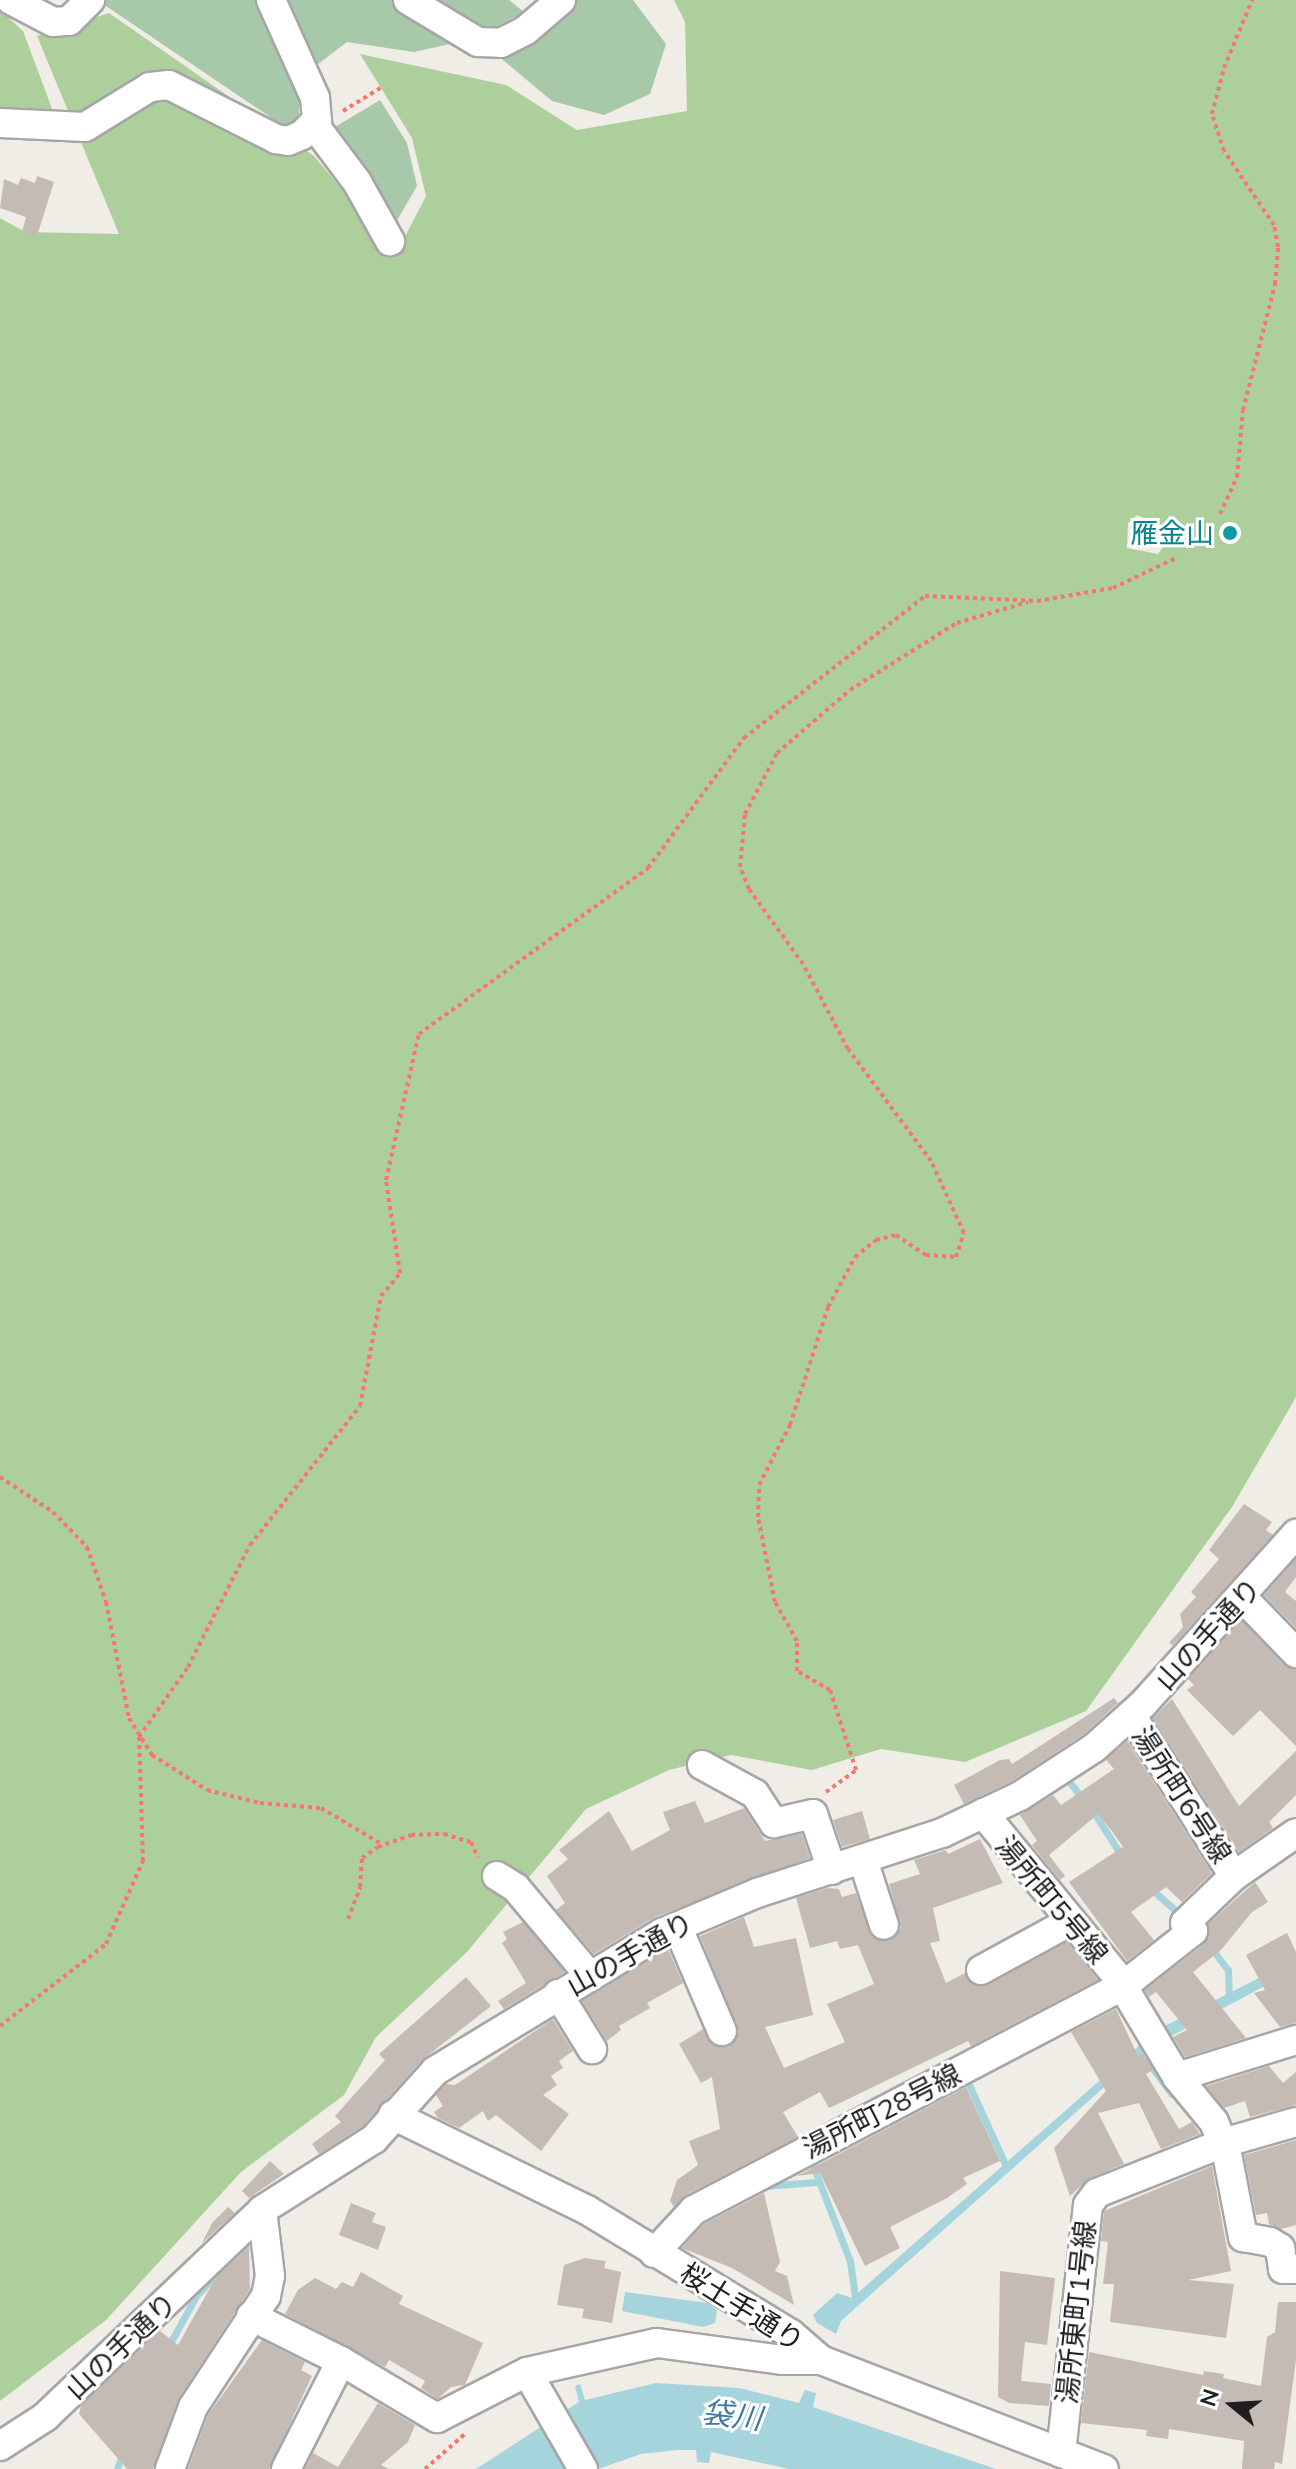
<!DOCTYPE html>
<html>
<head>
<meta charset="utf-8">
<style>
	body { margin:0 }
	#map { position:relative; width:1296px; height:2469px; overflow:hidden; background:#f0ece6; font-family:Mulish,"Noto Sans JP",sans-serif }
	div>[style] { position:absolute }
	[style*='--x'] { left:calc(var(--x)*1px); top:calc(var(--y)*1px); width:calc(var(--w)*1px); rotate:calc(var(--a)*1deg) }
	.forest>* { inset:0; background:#adcf9b }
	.cemetery>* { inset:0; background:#a7c9aa }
	.water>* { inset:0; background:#a6d4dd }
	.stream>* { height:7px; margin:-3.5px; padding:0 3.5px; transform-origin:3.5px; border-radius:3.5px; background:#a6d4dd }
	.building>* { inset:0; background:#c5bbb5 }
	.path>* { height:4px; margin-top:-2px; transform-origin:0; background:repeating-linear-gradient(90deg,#f9746d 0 4px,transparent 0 8px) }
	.roads { filter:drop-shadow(2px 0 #a6a6a6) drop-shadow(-2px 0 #a6a6a6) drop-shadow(0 2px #a6a6a6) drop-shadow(0 -2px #a6a6a6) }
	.minor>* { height:28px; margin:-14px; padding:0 14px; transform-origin:14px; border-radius:14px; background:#fff }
	.dots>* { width:22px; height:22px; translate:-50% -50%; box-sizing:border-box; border:4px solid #fff; border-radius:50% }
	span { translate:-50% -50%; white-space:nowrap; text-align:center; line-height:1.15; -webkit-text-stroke:6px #fff; paint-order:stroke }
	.culture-label { font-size:28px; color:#0d838f }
	.right { translate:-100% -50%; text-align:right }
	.street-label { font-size:28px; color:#1f1f1f }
	.water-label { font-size:30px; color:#45789f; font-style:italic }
	.north { position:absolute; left:1192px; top:2365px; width:80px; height:80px; -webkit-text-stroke:6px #fff; paint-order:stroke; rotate:288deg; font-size:22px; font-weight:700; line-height:32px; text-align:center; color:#1f1f1f }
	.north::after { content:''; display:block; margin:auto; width:28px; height:36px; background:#1f1f1f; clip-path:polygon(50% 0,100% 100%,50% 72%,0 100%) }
</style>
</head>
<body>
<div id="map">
	<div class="forest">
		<i style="clip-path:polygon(evenodd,674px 0,1296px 0,1296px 1397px,1232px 1507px,1086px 1711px,965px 1762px,881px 1749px,812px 1770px,731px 1755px,669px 1770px,586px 1809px,466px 1953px,376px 2037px,344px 2095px,241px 2172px,106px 2320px,0 2401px,0 218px,25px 232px,119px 234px,37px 36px,109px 13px,314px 156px,396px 254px,426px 196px,412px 138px,360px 54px,506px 85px,577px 130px,687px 111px,685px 22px,674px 0,1137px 515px,1169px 529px,1171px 535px,1158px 554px,1127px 548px,1128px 523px,1137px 515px)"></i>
		<i style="clip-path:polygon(0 10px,23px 31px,54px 114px,0 109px)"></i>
	</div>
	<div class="cemetery">
		<i style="clip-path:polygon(106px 0,259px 0,299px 93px,299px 126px,285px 127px,103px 4px)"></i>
		<i style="clip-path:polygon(281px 0,397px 0,459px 42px,414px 52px,347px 42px,313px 68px)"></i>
		<i style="clip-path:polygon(440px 0,509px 0,524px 12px,492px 29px,468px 23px)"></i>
		<i style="clip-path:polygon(571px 0,633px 0,666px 44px,650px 94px,604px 115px,552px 101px,497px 55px)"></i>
		<i style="clip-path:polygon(380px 100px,407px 143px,417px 186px,391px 231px,330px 130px)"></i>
	</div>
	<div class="water">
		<i style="clip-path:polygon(1296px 1959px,1296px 1969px,1147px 2049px,841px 2321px,836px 2334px,817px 2323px,813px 2315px,837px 2293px,852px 2298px,1157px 2030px)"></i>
		<i style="clip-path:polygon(625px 2292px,708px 2303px,717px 2310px,715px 2323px,703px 2327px,622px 2311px)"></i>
		<i style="clip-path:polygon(656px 2383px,739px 2388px,799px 2403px,805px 2390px,816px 2393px,813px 2407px,996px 2469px,789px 2469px,711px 2452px,709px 2463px,697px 2462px,696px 2450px,677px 2450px,641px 2454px,598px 2469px,476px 2469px,579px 2402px,575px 2386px,580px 2384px,585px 2400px)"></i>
	</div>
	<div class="stream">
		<i style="--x:1067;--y:1779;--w:26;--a:51"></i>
		<i style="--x:1091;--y:1808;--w:59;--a:57.4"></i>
		<i style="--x:1150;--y:1888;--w:44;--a:41.3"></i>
		<i style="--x:1212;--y:1949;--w:26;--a:53"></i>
		<i style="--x:1228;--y:1970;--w:25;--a:88"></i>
		<i style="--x:1147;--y:2061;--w:41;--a:52.9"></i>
		<i style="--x:1172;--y:2094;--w:9;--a:18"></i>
		<i style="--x:965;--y:2076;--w:99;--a:65.5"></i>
		<i style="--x:810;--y:2158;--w:110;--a:68.8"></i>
		<i style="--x:850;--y:2261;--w:36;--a:82"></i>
		<i style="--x:765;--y:2186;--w:51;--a:-4.5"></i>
		<i style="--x:168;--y:2347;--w:58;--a:-61.2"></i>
		<i style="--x:196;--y:2296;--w:53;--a:-47.3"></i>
		<i style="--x:117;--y:2469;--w:16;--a:-72"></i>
	</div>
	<div class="building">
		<i style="clip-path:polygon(37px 176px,54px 182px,37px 236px,22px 232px,26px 217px,0 208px,4px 179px,18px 185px,21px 178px,35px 183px)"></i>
		<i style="clip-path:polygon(1244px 1504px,1272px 1522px,1266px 1530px,1273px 1535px,1173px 1645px,1169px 1643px,1183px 1627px,1180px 1614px,1196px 1597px,1191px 1592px,1219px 1559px,1209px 1550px)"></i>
		<i style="clip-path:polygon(1296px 1559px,1296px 1577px,1285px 1592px,1296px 1601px,1296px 1628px,1264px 1595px)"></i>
		<i style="clip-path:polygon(1241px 1620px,1284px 1665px,1296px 1670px,1296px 1746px,1260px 1710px,1233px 1736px,1187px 1690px,1194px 1685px,1188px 1679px)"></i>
		<i style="clip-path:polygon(1114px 1698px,1118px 1703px,1084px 1734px,1012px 1781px,964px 1804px,954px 1785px,1000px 1760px,1009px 1759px,1012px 1764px)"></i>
		<i style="clip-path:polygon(1172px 1699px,1239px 1806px,1296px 1751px,1296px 1795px,1269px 1822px,1273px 1828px,1239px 1852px,1153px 1718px)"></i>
		<i style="clip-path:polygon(1127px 1741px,1212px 1873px,1182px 1902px,1166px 1887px,1131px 1912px,1154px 1940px,1127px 1961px,1069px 1882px,1123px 1847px,1112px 1831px,1098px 1814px,1049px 1855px,1065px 1876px,1060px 1880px,1032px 1845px,1037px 1841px,1020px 1815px,1053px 1795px,1061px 1805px,1114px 1769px,1106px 1760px)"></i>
		<i style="clip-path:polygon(695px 1801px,705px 1823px,744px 1808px,765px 1841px,802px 1834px,810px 1858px,655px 1917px,594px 1954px,556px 1910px,565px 1903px,547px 1876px,568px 1859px,559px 1850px,609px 1811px,632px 1851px,670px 1830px,663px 1812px)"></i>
		<i style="clip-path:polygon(862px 1811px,870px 1839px,842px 1847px,833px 1820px)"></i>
		<i style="clip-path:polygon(980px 1839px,1003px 1883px,933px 1908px,940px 1941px,930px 1943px,946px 1983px,965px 1973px,973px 1985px,988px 1985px,1067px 1942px,1098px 1980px,971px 2046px,968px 2041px,842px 2102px,829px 2108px,820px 2092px,783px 2112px,798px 2137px,686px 2195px,674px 2207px,670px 2201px,677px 2180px,698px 2165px,689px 2141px,720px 2129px,712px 2077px,701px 2083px,679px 2044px,703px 2029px,712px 2045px,728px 2047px,739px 2032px,700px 1936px,744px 1917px,754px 1947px,796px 1938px,813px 2015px,765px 2027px,784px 2068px,845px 2042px,827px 2004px,874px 1984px,858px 1945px,840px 1949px,837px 1941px,810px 1948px,796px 1898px,827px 1888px,839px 1889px,842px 1897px,856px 1893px,872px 1937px,888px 1941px,901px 1928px,889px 1884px,920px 1874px,914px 1860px,946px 1850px,948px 1854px)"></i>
		<i style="clip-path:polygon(1255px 1882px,1268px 1902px,1252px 1912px,1221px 1950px,1193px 1972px,1246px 2038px,1185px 2057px,1173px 2037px,1187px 2030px,1156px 1992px,1149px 1997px,1145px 1990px,1204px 1944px,1208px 1924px)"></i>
		<i style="clip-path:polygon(523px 1922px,565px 1972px,504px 2009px,498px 2001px,526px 1983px,502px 1943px,507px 1939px,503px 1932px)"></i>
		<i style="clip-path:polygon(1287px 1933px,1296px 1952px,1296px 2023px,1280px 2027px,1254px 1993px,1265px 1990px,1246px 1955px)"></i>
		<i style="clip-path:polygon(668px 1949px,683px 1983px,647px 2003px,650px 2008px,619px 2026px,621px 2030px,607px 2041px,582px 2001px)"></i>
		<i style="clip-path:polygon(466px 1977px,491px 2006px,422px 2060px,363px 2126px,319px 2154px,312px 2144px,341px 2122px,335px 2116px,385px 2060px,379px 2054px)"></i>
		<i style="clip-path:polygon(1116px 2009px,1138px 2056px,1143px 2053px,1153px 2070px,1146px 2074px,1179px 2129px,1192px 2122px,1200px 2134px,1161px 2149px,1139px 2103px,1098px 2113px,1124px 2164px,1090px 2178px,1070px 2196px,1054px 2148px,1106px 2091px,1071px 2032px)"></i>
		<i style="clip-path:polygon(553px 2019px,573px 2051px,559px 2061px,563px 2068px,551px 2076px,557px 2085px,543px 2095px,569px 2114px,541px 2151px,496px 2115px,488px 2121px,483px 2111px,459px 2128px,438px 2118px,434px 2112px,443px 2106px,436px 2095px,446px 2084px,455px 2085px)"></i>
		<i style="clip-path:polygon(1269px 2066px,1283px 2083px,1296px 2072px,1296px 2105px,1250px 2117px,1245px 2101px,1224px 2108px,1206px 2086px)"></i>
		<i style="clip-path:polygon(966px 2087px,1000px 2161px,963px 2178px,967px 2184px,947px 2198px,890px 2227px,900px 2248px,865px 2266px,820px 2173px,797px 2176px)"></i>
		<i style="clip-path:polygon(1296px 2140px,1296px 2225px,1281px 2229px,1269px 2224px,1267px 2213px,1256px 2215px,1244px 2155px)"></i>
		<i style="clip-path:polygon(270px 2161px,284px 2174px,249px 2198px,242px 2191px)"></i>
		<i style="clip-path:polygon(1212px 2166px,1231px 2271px,1188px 2280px,1234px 2284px,1226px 2338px,1110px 2322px,1114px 2284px,1103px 2284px,1108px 2242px,1101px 2241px,1104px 2211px)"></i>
		<i style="clip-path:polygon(764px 2193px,780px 2262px,775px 2271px,787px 2276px,794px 2305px,732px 2268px,682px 2248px,704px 2224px)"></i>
		<i style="clip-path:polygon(351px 2203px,376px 2213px,372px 2222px,386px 2227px,378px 2250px,339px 2235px)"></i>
		<i style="clip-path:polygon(228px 2207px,235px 2213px,202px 2243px,212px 2223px)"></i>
		<i style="clip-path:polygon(249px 2246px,250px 2289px,179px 2398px,153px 2469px,127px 2469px,79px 2414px,81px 2406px,160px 2331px,178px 2345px,215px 2279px)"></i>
		<i style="clip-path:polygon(585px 2258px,606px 2261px,604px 2268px,621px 2272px,612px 2323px,582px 2318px,584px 2309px,557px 2305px,564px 2265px)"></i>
		<i style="clip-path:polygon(1000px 2271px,1055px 2278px,1047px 2345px,1025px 2342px,1021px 2381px,1051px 2384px,1049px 2406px,1009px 2403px,998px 2397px)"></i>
		<i style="clip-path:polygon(361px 2272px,403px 2296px,399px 2304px,483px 2343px,465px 2385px,451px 2387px,438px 2399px,421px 2388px,425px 2381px,389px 2360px,385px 2367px,285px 2314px,298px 2290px,315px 2278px,336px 2289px,342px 2282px,353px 2287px)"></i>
		<i style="clip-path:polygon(1278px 2302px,1296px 2302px,1296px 2360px,1282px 2464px,1275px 2462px,1274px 2469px,1242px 2469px,1244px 2441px,1169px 2429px,1168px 2439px,1146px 2436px,1147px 2430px,1081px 2423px,1089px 2352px,1203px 2375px,1204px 2371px,1224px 2374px,1223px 2378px,1261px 2386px,1267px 2337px,1275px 2332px)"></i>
		<i style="clip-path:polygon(262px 2340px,305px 2362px,301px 2370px,312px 2376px,269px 2469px,188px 2469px,208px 2415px)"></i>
		<i style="clip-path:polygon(378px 2403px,415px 2425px,408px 2442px,381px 2465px,389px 2469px,305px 2469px,313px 2453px,338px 2467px)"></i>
	</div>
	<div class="path">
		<i style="--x:343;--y:111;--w:46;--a:-31.6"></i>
		<i style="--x:1220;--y:514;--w:41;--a:-65.3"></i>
		<i style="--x:1237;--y:477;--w:67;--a:-84.9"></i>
		<i style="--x:1243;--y:410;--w:130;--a:-75.7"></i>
		<i style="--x:1275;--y:284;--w:37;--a:-85"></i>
		<i style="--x:1278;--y:247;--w:22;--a:-100"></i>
		<i style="--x:1274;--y:225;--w:89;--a:-124"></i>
		<i style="--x:1224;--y:151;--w:39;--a:-108"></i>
		<i style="--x:1212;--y:114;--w:48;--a:-75.4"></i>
		<i style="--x:1224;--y:68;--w:74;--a:-67.6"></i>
		<i style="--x:1037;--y:601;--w:77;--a:-9.7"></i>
		<i style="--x:1113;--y:588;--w:72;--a:-25.5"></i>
		<i style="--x:0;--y:1477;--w:64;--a:33.4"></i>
		<i style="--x:53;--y:1512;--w:49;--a:45.8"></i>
		<i style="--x:87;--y:1547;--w:58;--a:70.9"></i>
		<i style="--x:106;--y:1602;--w:118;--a:78.8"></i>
		<i style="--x:129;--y:1718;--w:44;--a:58.1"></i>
		<i style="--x:152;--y:1755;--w:65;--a:32.5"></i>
		<i style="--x:207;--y:1790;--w:55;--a:13.8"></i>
		<i style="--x:260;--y:1803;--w:61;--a:4.7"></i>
		<i style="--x:321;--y:1808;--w:72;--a:30.8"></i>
		<i style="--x:826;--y:1792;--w:37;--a:-36"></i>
		<i style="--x:856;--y:1770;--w:84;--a:-108"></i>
		<i style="--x:830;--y:1690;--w:38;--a:-150"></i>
		<i style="--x:797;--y:1671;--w:30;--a:-90"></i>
		<i style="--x:797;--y:1641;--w:45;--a:-119.4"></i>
		<i style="--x:775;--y:1602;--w:87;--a:-101.3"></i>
		<i style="--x:758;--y:1517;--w:32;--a:-88"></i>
		<i style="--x:759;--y:1485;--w:68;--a:-62.7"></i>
		<i style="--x:790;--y:1425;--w:124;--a:-72.1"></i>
		<i style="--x:828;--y:1307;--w:57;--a:-61.6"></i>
		<i style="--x:855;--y:1257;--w:27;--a:-39"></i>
		<i style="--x:876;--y:1240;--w:21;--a:-14"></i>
		<i style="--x:896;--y:1235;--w:36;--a:34"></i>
		<i style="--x:926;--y:1255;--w:30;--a:4"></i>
		<i style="--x:956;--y:1257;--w:25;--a:-72"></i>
		<i style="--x:964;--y:1233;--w:79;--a:-114.6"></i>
		<i style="--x:931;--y:1161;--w:139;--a:-126.5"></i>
		<i style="--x:848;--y:1049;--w:96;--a:-117.9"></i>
		<i style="--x:803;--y:964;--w:92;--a:-125.8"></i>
		<i style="--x:749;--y:889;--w:24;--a:-112"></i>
		<i style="--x:740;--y:867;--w:53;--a:-84.6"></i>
		<i style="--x:745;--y:814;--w:69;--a:-62.3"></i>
		<i style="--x:777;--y:753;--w:96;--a:-40.8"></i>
		<i style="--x:850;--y:690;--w:126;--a:-32.1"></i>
		<i style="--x:957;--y:623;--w:74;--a:-16.5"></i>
		<i style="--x:348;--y:1919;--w:34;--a:-69"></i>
		<i style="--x:360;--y:1887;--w:29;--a:-86"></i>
		<i style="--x:362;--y:1858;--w:19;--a:-35"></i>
		<i style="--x:378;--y:1847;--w:35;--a:-20"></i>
		<i style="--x:411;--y:1835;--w:33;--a:-2"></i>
		<i style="--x:444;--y:1834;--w:28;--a:17"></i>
		<i style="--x:471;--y:1842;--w:17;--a:66"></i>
		<i style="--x:0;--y:2026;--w:134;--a:-37.7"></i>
		<i style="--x:106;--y:1944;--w:91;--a:-66"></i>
		<i style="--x:143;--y:1861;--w:124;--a:-91.8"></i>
		<i style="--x:139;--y:1737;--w:85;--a:-55"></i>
		<i style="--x:188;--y:1667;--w:137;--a:-63.1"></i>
		<i style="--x:250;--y:1545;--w:177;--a:-51.6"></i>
		<i style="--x:360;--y:1406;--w:112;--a:-79.2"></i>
		<i style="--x:381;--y:1296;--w:30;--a:-50"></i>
		<i style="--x:400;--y:1273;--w:94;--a:-98.6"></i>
		<i style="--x:386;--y:1180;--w:150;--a:-77.3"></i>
		<i style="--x:419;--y:1034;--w:283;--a:-35.9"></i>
		<i style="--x:648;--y:868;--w:162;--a:-53.6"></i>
		<i style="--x:744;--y:738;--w:230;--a:-38.1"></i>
		<i style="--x:925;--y:596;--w:113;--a:2.5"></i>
		<i style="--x:425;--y:2469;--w:53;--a:-41.2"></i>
	</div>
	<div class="roads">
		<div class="minor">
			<i style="--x:11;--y:0;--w:47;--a:27.6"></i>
			<i style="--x:53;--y:22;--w:16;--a:-4"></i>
			<i style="--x:69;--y:21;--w:30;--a:-45"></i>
			<i style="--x:271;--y:0;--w:107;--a:65.8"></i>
			<i style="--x:315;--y:98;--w:32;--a:85"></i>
			<i style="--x:318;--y:130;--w:65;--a:53.1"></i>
			<i style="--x:357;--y:182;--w:68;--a:60.8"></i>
			<i style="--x:408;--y:0;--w:82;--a:31"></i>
			<i style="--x:478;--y:42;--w:23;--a:2"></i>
			<i style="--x:501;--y:43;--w:28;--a:-27"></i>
			<i style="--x:526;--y:30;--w:46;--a:-40.6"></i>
			<i style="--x:0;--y:123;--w:85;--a:2.7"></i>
			<i style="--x:85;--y:127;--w:76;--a:-31.6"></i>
			<i style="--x:150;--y:87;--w:19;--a:-6"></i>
			<i style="--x:169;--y:85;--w:120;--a:26.8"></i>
			<i style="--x:276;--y:139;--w:12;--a:9"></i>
			<i style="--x:288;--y:141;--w:15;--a:-23"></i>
			<i style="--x:302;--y:135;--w:21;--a:-45"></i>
			<i style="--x:1242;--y:1597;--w:78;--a:46"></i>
			<i style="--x:1131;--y:1715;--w:191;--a:57.4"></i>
			<i style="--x:702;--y:1765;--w:60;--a:28.7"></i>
			<i style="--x:755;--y:1794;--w:35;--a:57"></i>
			<i style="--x:774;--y:1823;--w:40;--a:-13"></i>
			<i style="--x:813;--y:1814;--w:59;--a:71.3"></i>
			<i style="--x:983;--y:1813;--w:210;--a:50.6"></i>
			<i style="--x:1116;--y:1975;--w:119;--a:59.1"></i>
			<i style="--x:1177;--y:2077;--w:58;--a:50.6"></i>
			<i style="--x:1214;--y:2122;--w:35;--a:68"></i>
			<i style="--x:1227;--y:2154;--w:85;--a:79.1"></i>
			<i style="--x:1243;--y:2237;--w:27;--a:10"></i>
			<i style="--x:1270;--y:2242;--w:12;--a:31"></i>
			<i style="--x:1280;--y:2248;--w:21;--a:82"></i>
			<i style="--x:1283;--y:2269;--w:13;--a:0"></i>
			<i style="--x:863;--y:1860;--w:68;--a:72.1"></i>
			<i style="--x:497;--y:1876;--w:22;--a:32"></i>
			<i style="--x:516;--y:1888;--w:114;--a:50"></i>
			<i style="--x:678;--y:1928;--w:112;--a:66.9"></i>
			<i style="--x:981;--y:1970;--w:102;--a:-28.6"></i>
			<i style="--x:558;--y:1994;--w:65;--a:58.3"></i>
			<i style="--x:1177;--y:2077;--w:125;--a:-17.3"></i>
			<i style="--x:393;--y:2115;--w:216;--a:26.1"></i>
			<i style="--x:587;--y:2210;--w:239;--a:31.3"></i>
			<i style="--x:791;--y:2334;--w:40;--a:41"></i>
			<i style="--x:821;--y:2360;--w:303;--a:21.1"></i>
			<i style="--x:654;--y:2253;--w:59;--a:-47.1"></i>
			<i style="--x:694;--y:2210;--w:484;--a:-27.6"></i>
			<i style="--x:1123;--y:1986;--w:89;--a:-38.2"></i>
			<i style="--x:1193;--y:1931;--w:11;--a:-135"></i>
			<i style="--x:1185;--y:1923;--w:68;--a:-43.8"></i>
			<i style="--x:1234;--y:1876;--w:75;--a:-34.7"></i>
			<i style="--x:251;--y:2316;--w:101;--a:26.6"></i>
			<i style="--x:341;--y:2361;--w:121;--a:117"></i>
			<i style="--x:341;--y:2361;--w:112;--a:30.7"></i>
			<i style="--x:437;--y:2418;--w:101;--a:-27.1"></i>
			<i style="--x:0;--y:2446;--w:54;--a:-32.8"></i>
			<i style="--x:45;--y:2417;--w:300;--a:-43.6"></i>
			<i style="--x:262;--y:2210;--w:133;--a:-32.4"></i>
			<i style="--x:374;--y:2139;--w:91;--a:-48.1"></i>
			<i style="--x:435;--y:2071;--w:266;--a:-31.3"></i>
			<i style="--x:662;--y:1933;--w:103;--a:-22.8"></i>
			<i style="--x:757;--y:1893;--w:194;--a:-18"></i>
			<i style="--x:942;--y:1833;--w:86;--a:-25.4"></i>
			<i style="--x:1020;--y:1796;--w:88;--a:-33"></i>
			<i style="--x:1094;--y:1748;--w:66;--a:-41.9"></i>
			<i style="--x:1143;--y:1704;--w:229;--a:-48"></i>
			<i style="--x:1061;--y:2453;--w:249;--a:-83.8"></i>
			<i style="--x:1088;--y:2205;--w:15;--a:-53"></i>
			<i style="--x:1097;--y:2193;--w:136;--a:-21.6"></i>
			<i style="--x:1223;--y:2143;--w:76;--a:-16"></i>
			<i style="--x:170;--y:2469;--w:66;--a:-69.6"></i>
			<i style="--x:193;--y:2407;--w:133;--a:-56.7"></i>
			<i style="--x:266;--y:2296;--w:20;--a:-79"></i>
			<i style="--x:270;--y:2276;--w:66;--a:-96.9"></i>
			<i style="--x:583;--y:2469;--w:112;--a:-120"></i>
			<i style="--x:527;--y:2372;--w:133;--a:-12.6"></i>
			<i style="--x:657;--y:2343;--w:126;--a:7.7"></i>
			<i style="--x:782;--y:2360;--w:39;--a:0"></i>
		</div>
	</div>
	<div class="dots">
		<i style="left:1230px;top:533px;background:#0f9aa8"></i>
	</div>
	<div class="culture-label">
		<span class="right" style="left:1214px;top:533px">雁金山</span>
	</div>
	<div class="street-label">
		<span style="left:1208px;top:1634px;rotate:-47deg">山の手通り</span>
		<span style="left:1182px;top:1795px;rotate:57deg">湯所町6号線</span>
		<span style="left:1052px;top:1900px;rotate:50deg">湯所町5号線</span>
		<span style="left:630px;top:1954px;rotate:-29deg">山の手通り</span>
		<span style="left:882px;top:2111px;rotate:-27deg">湯所町28号線</span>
		<span style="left:742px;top:2307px;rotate:32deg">桜土手通り</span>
		<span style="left:1076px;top:2312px;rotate:-84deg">湯所東町1号線</span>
		<span style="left:121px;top:2346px;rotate:-43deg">山の手通り</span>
	</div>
	<div class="water-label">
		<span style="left:732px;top:2415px;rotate:7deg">袋川</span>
	</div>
	<div class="north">N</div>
</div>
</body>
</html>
